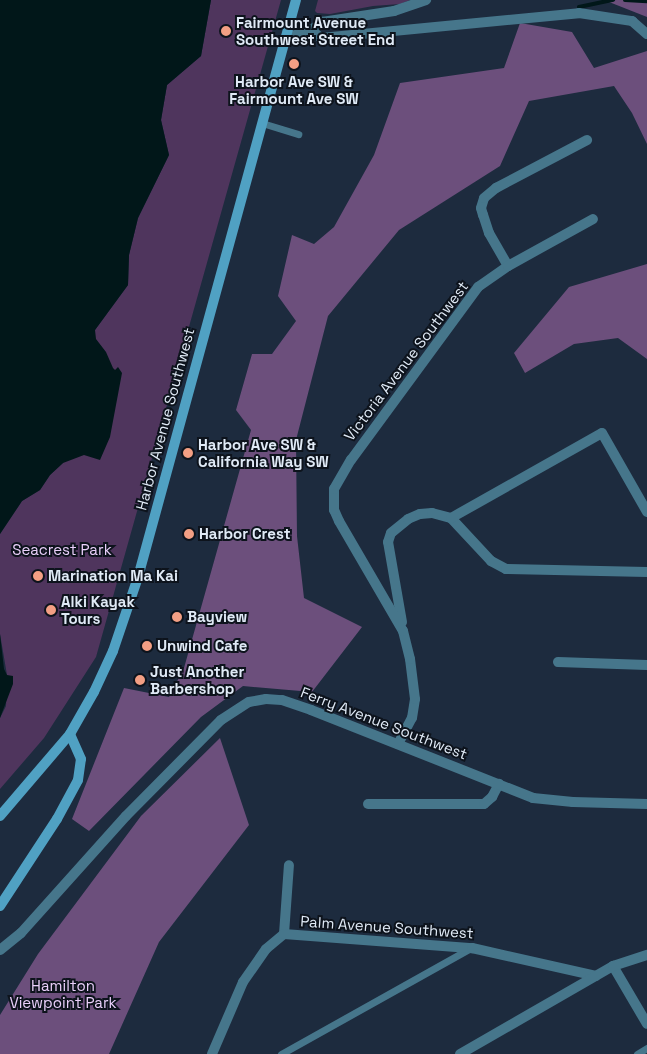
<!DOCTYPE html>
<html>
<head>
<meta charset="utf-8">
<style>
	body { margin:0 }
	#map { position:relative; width:647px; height:1054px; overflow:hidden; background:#1d2b3e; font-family:"Space Grotesk",sans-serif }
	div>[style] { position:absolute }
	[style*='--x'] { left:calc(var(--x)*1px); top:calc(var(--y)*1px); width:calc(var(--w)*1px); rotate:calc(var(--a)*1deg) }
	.green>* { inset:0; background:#4f355d }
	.forest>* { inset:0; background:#6c4f7c }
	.water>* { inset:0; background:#011719 }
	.stream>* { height:4px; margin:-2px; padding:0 2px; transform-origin:2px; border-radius:2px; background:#011719 }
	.service>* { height:7px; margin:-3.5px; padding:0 3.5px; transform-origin:3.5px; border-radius:3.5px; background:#46768b }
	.minor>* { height:10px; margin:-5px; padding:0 5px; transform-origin:5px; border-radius:5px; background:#46768b }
	.secondary>* { height:10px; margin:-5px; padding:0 5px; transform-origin:5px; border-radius:5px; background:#50a1c3 }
	.dots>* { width:14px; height:14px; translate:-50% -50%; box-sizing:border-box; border:2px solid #0d131c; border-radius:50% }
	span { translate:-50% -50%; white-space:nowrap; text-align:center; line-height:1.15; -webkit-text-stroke:4px #0d131c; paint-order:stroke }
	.poi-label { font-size:15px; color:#e0eaf6; font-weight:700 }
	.left { translate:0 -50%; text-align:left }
	.street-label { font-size:15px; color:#e0eaf6 }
	.park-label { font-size:15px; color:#eacffa }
</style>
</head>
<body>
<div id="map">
	<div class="green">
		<i style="clip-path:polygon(211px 0,281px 0,96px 657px,44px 738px,0 789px,0 718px,6px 706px,7px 675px,0 634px,0 534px,22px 501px,40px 490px,50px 475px,63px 463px,95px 330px,128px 285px,129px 255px,138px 218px,169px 155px,161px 120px,167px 85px,201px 56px)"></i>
		<i style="clip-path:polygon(318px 0,410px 0,400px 4px,373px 6px,330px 14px,317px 13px,315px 11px)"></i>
	</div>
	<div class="forest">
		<i style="clip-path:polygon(604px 0,647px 0,647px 17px)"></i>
		<i style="clip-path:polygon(520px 23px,572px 32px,594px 68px,647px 51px,647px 144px,632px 113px,614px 86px,529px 101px,500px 166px,399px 230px,328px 316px,296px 440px,297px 536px,304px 598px,362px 627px,312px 692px,243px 686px,201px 717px,89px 831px,72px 819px,124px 688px,169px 697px,184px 668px,251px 430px,236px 410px,252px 354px,272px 354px,296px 321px,278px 296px,292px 235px,314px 244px,334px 227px,374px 155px,400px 83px,504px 68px)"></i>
		<i style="clip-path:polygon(647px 264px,647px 359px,618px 338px,574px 344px,525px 373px,514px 353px,569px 287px)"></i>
		<i style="clip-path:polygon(220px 738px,249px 825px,159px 942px,109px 1054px,0 1054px,0 1015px,38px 954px,141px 816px)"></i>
	</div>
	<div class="water">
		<i style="clip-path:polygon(0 0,211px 0,201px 56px,167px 85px,161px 120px,169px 155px,138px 218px,129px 255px,128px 285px,95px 330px,96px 339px,106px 352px,113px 368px,115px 370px,118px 367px,122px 373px,110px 437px,100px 460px,84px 455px,63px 463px,50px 475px,40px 490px,22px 501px,0 534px)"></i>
		<i style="clip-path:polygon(0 634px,4px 669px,7px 675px,13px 676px,13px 684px,0 718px)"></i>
	</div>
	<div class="stream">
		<i style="--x:625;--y:0;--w:22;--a:3"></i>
		<i style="--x:579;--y:7;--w:35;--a:-12"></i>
	</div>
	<div class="service">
		<i style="--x:262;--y:123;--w:38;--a:17"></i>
		<i style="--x:281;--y:1054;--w:218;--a:-29.2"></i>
		<i style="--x:637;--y:1054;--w:12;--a:-31"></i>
	</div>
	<div class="minor">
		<i style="--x:311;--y:30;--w:13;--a:39"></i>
		<i style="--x:321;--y:38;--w:259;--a:-5.5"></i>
		<i style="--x:579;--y:13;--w:54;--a:8.6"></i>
		<i style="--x:632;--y:21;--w:20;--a:41"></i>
		<i style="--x:286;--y:38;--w:26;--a:-18"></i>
		<i style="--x:311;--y:30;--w:14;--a:-36"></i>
		<i style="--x:322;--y:22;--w:73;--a:-8.7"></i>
		<i style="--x:394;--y:11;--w:34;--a:-19"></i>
		<i style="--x:508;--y:266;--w:38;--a:-120"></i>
		<i style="--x:489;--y:233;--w:19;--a:-108"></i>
		<i style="--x:483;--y:215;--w:7;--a:-106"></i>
		<i style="--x:481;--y:208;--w:10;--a:-73"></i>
		<i style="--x:484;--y:198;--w:16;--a:-40"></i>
		<i style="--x:496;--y:188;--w:103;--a:-27.8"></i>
		<i style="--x:451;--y:518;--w:59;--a:47.1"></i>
		<i style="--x:491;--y:561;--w:17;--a:28"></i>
		<i style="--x:506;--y:569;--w:141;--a:1.2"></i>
		<i style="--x:402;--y:622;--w:81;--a:-99.9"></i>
		<i style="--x:388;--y:542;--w:9;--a:-72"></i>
		<i style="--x:391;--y:533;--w:22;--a:-39"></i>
		<i style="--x:408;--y:519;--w:13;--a:-23"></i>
		<i style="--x:420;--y:514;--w:12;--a:-5"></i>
		<i style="--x:432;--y:513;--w:20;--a:15"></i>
		<i style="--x:451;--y:518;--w:173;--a:-29.4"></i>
		<i style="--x:602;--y:433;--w:91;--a:60.3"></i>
		<i style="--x:558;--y:662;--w:89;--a:1.9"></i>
		<i style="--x:398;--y:744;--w:30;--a:-62"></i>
		<i style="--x:412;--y:718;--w:19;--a:-81"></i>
		<i style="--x:415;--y:699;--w:40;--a:-97.1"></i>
		<i style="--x:410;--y:659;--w:29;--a:-104"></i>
		<i style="--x:403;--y:631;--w:127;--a:-120.2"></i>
		<i style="--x:339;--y:521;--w:12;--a:-114"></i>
		<i style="--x:334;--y:510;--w:21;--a:-90"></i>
		<i style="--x:334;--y:489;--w:34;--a:-60"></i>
		<i style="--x:351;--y:460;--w:215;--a:-53.7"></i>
		<i style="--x:478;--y:287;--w:37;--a:-35"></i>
		<i style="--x:508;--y:266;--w:97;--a:-28.9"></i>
		<i style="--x:368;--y:804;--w:116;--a:0"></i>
		<i style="--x:484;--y:804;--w:11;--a:-41"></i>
		<i style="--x:492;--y:797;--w:15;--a:-62"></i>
		<i style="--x:284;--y:934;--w:69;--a:-85.9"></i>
		<i style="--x:0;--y:950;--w:27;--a:-39"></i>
		<i style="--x:21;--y:933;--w:157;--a:-48.1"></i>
		<i style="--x:126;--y:816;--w:135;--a:-45.3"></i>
		<i style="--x:221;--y:720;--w:33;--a:-33"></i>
		<i style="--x:249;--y:702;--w:17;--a:-10"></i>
		<i style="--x:266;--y:699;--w:16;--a:4"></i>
		<i style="--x:282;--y:700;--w:31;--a:19"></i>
		<i style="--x:311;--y:710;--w:239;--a:21.6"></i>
		<i style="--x:533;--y:798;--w:40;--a:5.7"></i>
		<i style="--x:573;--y:802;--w:74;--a:1.5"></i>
		<i style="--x:613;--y:966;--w:67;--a:59.6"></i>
		<i style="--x:212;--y:1054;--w:78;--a:-66.7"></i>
		<i style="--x:243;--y:982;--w:40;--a:-55.1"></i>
		<i style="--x:266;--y:949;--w:23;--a:-40"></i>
		<i style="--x:284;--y:934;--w:189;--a:4.3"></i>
		<i style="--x:472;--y:948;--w:127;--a:12.7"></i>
		<i style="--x:460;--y:1054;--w:177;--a:-29.9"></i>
		<i style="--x:613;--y:966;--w:36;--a:-18"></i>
	</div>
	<div class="secondary">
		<i style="--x:0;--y:816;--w:108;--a:-49.5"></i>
		<i style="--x:70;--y:734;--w:48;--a:-60.3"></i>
		<i style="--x:94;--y:692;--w:45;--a:-65.1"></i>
		<i style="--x:113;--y:651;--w:78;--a:-71.3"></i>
		<i style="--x:138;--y:577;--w:598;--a:-74.69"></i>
		<i style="--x:0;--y:906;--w:104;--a:-56.8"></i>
		<i style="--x:57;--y:819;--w:44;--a:-61.7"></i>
		<i style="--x:78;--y:780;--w:21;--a:-82"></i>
		<i style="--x:81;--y:759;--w:27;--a:-114"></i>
	</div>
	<div class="dots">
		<i style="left:226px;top:31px;background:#f39f84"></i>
		<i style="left:294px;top:64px;background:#f39f84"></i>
		<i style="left:188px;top:453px;background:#f39f84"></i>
		<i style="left:189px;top:534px;background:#f39f84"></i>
		<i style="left:38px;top:576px;background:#f39f84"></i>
		<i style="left:51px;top:610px;background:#f39f84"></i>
		<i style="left:177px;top:617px;background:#f39f84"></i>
		<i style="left:147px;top:646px;background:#f39f84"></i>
		<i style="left:140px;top:680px;background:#f39f84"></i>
	</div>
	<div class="poi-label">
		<span class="left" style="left:236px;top:31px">Fairmount Avenue<br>Southwest Street End</span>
		<span style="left:294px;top:90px">Harbor Ave SW &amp;<br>Fairmount Ave SW</span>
		<span class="left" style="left:198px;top:453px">Harbor Ave SW &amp;<br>California Way SW</span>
		<span class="left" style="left:199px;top:534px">Harbor Crest</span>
		<span class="left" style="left:48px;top:576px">Marination Ma Kai</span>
		<span class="left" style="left:61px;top:610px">Alki Kayak<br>Tours</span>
		<span class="left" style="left:187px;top:617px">Bayview</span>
		<span class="left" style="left:157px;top:646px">Unwind Cafe</span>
		<span class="left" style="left:150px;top:680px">Just Another<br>Barbershop</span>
	</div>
	<div class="street-label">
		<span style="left:406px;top:361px;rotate:-53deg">Victoria Avenue Southwest</span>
		<span style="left:165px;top:419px;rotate:-75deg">Harbor Avenue Southwest</span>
		<span style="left:384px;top:723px;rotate:21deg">Ferry Avenue Southwest</span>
		<span style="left:387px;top:927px;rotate:4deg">Palm Avenue Southwest</span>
	</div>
	<div class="park-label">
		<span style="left:62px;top:550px">Seacrest Park</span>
		<span style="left:63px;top:994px">Hamilton<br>Viewpoint Park</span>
	</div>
</div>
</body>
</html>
